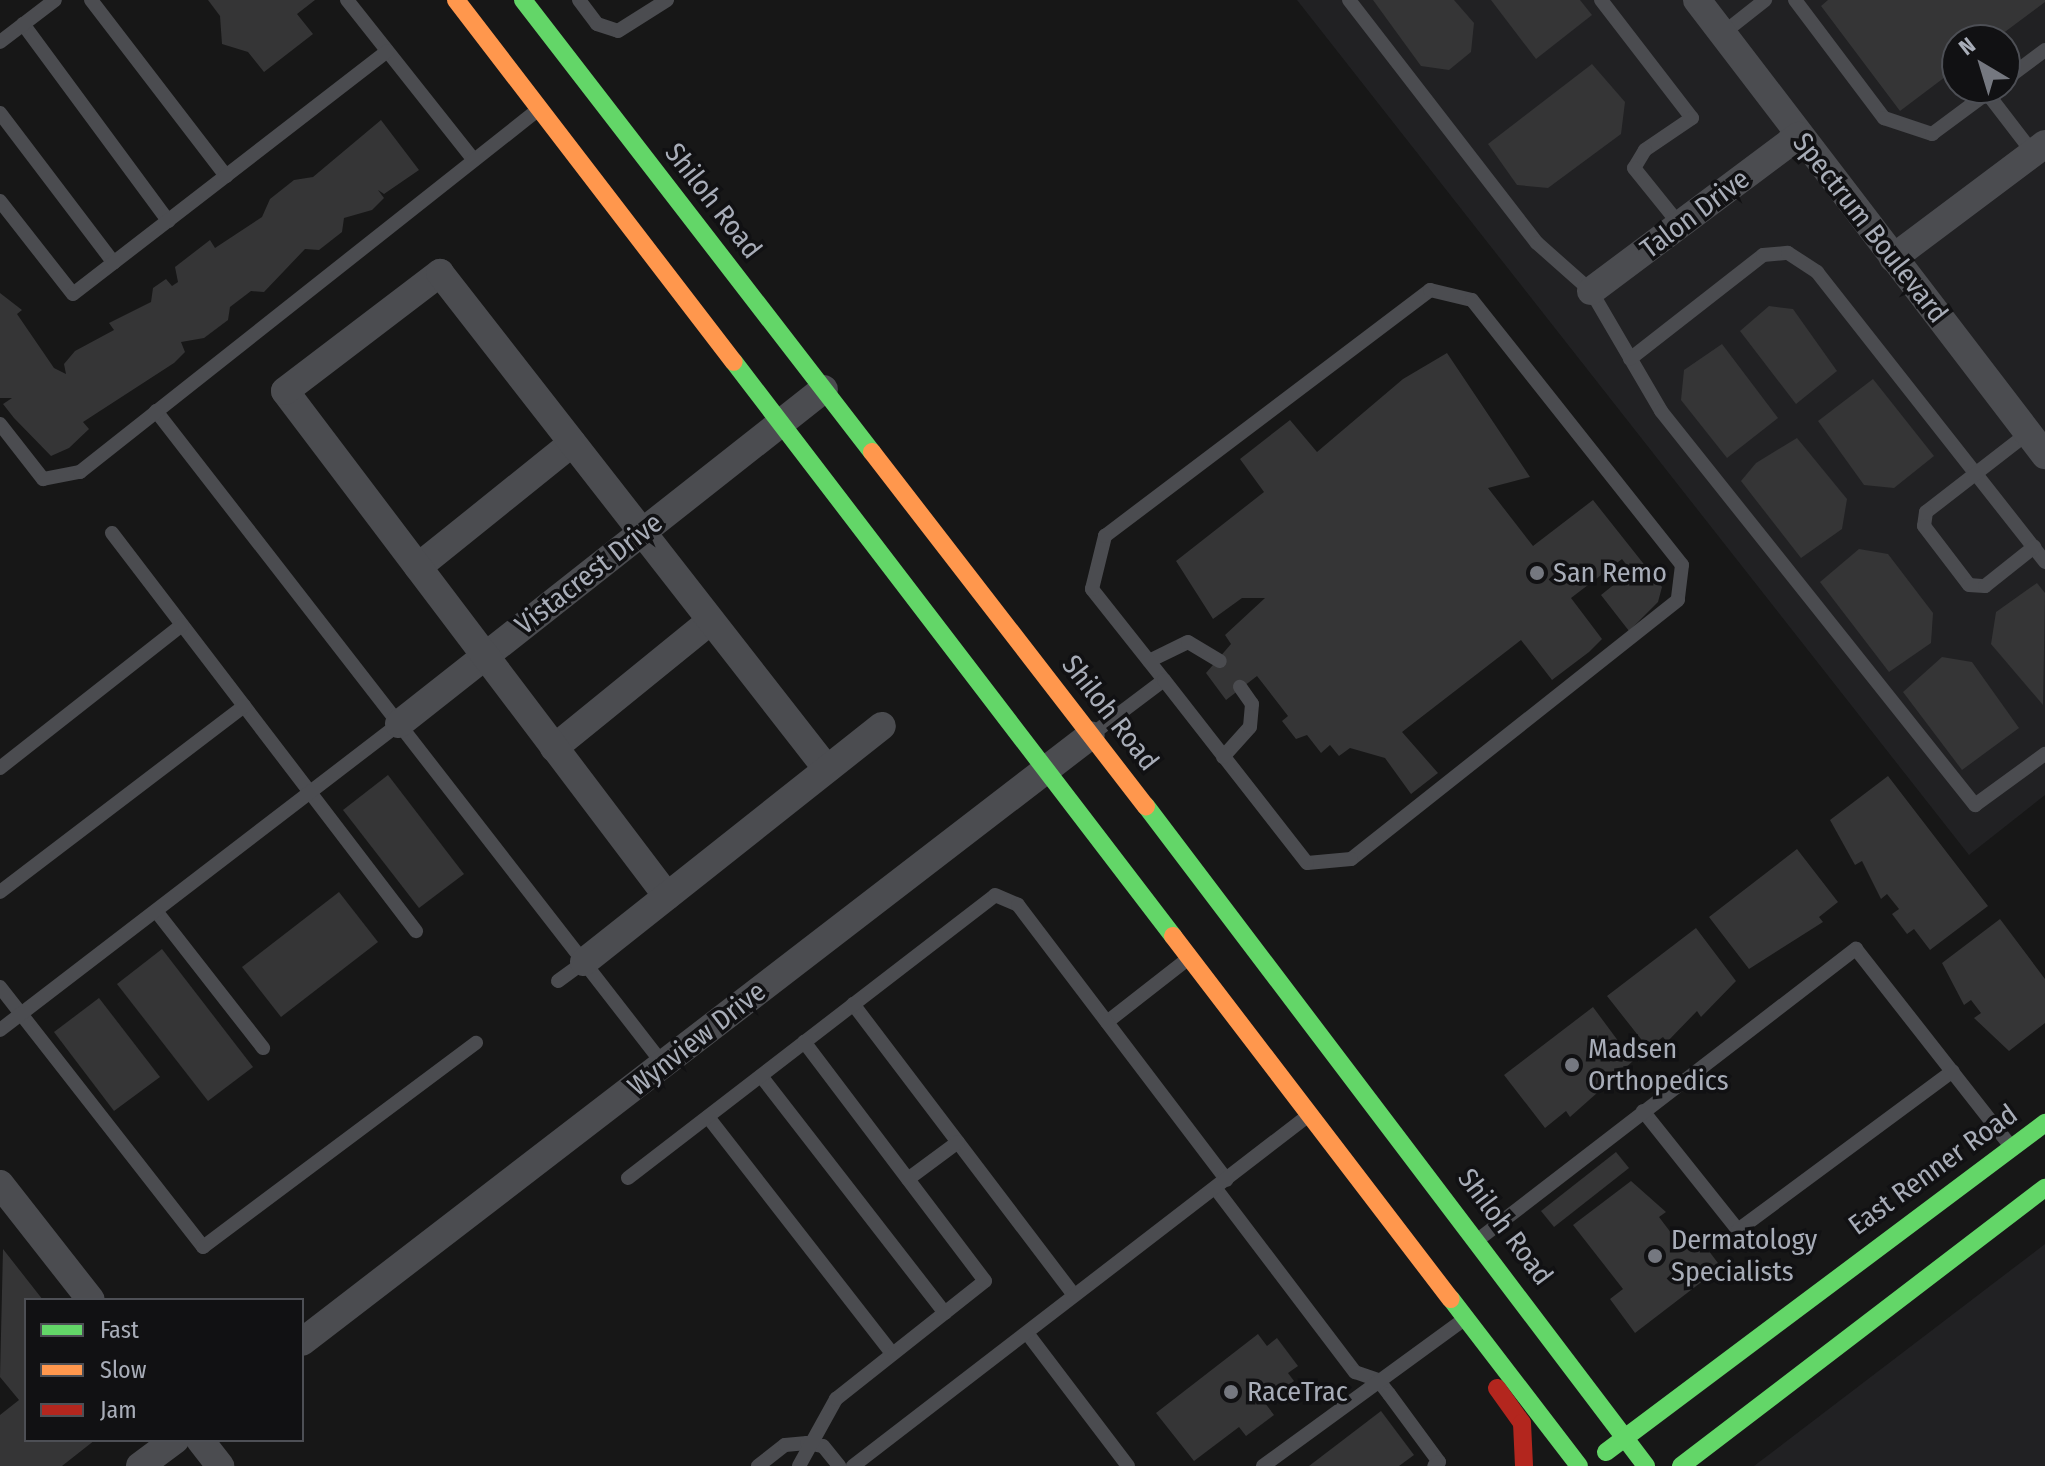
<!DOCTYPE html>
<html>
<head>
<meta charset="utf-8">
<style>
	body { margin:0 }
	#map { position:relative; width:2045px; height:1466px; overflow:hidden; background:#171717; font-family:"Fira Sans Condensed",sans-serif }
	div>[style] { position:absolute }
	[style*='--x'] { left:calc(var(--x)*1px); top:calc(var(--y)*1px); width:calc(var(--w)*1px); rotate:calc(var(--a)*1deg) }
	.built>* { inset:0; background:#212123 }
	.building>* { inset:0; background:#353536 }
	.lane>* { height:14px; margin:-7px; padding:0 7px; transform-origin:7px; border-radius:7px; background:#4b4c50 }
	.street>* { height:28px; margin:-14px; padding:0 14px; transform-origin:14px; border-radius:14px; background:#4b4c50 }
	.fast>* { height:18px; margin:-9px; padding:0 9px; transform-origin:9px; border-radius:9px; background:#63d668 }
	.slow>* { height:18px; margin:-9px; padding:0 9px; transform-origin:9px; border-radius:9px; background:#ff974d }
	.jam>* { height:18px; margin:-9px; padding:0 9px; transform-origin:9px; border-radius:9px; background:#b3261e }
	.dots>* { width:22px; height:22px; translate:-50% -50%; box-sizing:border-box; border:4px solid #111113; border-radius:50% }
	span { translate:-50% -50%; white-space:nowrap; text-align:center; line-height:1.15; -webkit-text-stroke:7px #111113; paint-order:stroke }
	.street-label { font-size:28px; color:#a8adb8 }
	.poi-label { font-size:28px; color:#a8adb8 }
	.left { translate:0 -50%; text-align:left }
	.legend { position:absolute; left:24px; top:1298px; width:280px; height:144px; box-sizing:border-box; background:#111113; border:2px solid #4d4f55; margin:0; padding:10px 14px; list-style:none; font-size:24px; color:#a8adb8 }
	.legend li { display:flex; align-items:center; gap:16px; height:40px }
	.legend b { width:40px; border:2px solid #4d4f55 }
	.north { position:absolute; left:1941px; top:24px; width:80px; height:80px; box-sizing:border-box; background:#111113; border:2px solid #4d4f55; border-radius:50%; rotate:322deg; font-size:22px; font-weight:700; line-height:32px; text-align:center; color:#a8adb8 }
	.north::after { content:''; display:block; margin:auto; width:28px; height:36px; background:#757880; clip-path:polygon(50% 0,100% 100%,50% 72%,0 100%) }
</style>
</head>
<body>
<div id="map">
	<div class="built">
		<i style="clip-path:polygon(evenodd,1297px 0,2045px 0,2045px 795px,1969px 855px,1297px 0,1957px 40px,2005px 40px,2005px 88px,1957px 88px,1957px 40px)"></i>
		<i style="clip-path:polygon(2045px 1244px,2045px 1466px,1754px 1466px)"></i>
	</div>
	<div class="building">
		<i style="clip-path:polygon(208px 0,315px 0,297px 14px,313px 34px,264px 72px,248px 52px,222px 44px,220px 16px)"></i>
		<i style="clip-path:polygon(1373px 0,1454px 0,1474px 23px,1471px 52px,1449px 70px,1421px 66px)"></i>
		<i style="clip-path:polygon(1491px 0,1580px 0,1592px 15px,1536px 59px)"></i>
		<i style="clip-path:polygon(1828px 0,2045px 0,2045px 2px,1994px 40px,1957px 40px,1957px 68px,1900px 111px,1821px 6px)"></i>
		<i style="clip-path:polygon(1592px 64px,1625px 102px,1621px 134px,1548px 188px,1517px 185px,1488px 144px)"></i>
		<i style="clip-path:polygon(381px 120px,419px 170px,384px 194px,378px 190px,384px 198px,372px 210px,344px 218px,342px 232px,319px 250px,305px 249px,264px 292px,251px 291px,230px 307px,228px 320px,204px 338px,181px 342px,185px 352px,174px 363px,83px 422px,89px 429px,69px 448px,51px 456px,14px 418px,3px 404px,12px 398px,0 398px,0 293px,22px 310px,17px 314px,54px 368px,66px 374px,64px 364px,75px 351px,114px 330px,109px 323px,151px 302px,153px 288px,166px 279px,172px 286px,178px 282px,175px 267px,210px 240px,215px 248px,262px 217px,270px 199px,294px 180px,313px 177px)"></i>
		<i style="clip-path:polygon(1769px 306px,1793px 309px,1837px 371px,1796px 404px,1740px 331px)"></i>
		<i style="clip-path:polygon(1722px 344px,1778px 418px,1727px 458px,1681px 400px,1684px 370px)"></i>
		<i style="clip-path:polygon(1447px 353px,1530px 477px,1488px 488px,1533px 546px,1593px 500px,1662px 587px,1658px 602px,1629px 631px,1601px 595px,1631px 571px,1622px 559px,1571px 598px,1602px 639px,1589px 652px,1552px 680px,1521px 640px,1402px 732px,1438px 773px,1411px 794px,1385px 758px,1350px 748px,1339px 756px,1330px 745px,1321px 753px,1307px 735px,1296px 739px,1282px 721px,1288px 716px,1257px 676px,1226px 700px,1206px 673px,1231px 644px,1225px 635px,1265px 598px,1242px 598px,1213px 619px,1176px 561px,1264px 492px,1240px 459px,1290px 420px,1317px 452px,1403px 379px)"></i>
		<i style="clip-path:polygon(1873px 379px,1934px 456px,1894px 488px,1864px 485px,1818px 421px)"></i>
		<i style="clip-path:polygon(1797px 438px,1847px 499px,1842px 529px,1801px 558px,1741px 481px,1756px 463px)"></i>
		<i style="clip-path:polygon(1859px 549px,1888px 554px,1933px 613px,1931px 643px,1889px 672px,1820px 582px)"></i>
		<i style="clip-path:polygon(2037px 583px,2045px 593px,2043px 705px,1991px 644px,1996px 612px)"></i>
		<i style="clip-path:polygon(1942px 657px,1972px 662px,2019px 728px,1962px 770px,1903px 692px)"></i>
		<i style="clip-path:polygon(388px 775px,464px 874px,419px 908px,343px 810px)"></i>
		<i style="clip-path:polygon(1888px 776px,1988px 906px,1930px 950px,1914px 929px,1907px 934px,1892px 914px,1899px 909px,1887px 894px,1881px 899px,1862px 861px,1855px 865px,1830px 820px)"></i>
		<i style="clip-path:polygon(1797px 849px,1838px 902px,1819px 917px,1823px 922px,1749px 969px,1709px 917px)"></i>
		<i style="clip-path:polygon(339px 892px,378px 942px,281px 1017px,242px 967px)"></i>
		<i style="clip-path:polygon(2000px 919px,2045px 979px,2045px 1023px,2009px 1051px,1974px 1018px,1981px 1013px,1971px 1000px,1964px 1005px,1942px 963px)"></i>
		<i style="clip-path:polygon(1696px 928px,1736px 981px,1701px 1017px,1697px 1011px,1667px 1042px,1663px 1037px,1648px 1048px,1607px 996px)"></i>
		<i style="clip-path:polygon(162px 949px,253px 1067px,208px 1101px,117px 984px)"></i>
		<i style="clip-path:polygon(99px 998px,160px 1077px,114px 1111px,54px 1032px)"></i>
		<i style="clip-path:polygon(1593px 1007px,1633px 1061px,1570px 1117px,1566px 1111px,1545px 1128px,1504px 1075px)"></i>
		<i style="clip-path:polygon(1616px 1152px,1629px 1168px,1554px 1227px,1541px 1211px)"></i>
		<i style="clip-path:polygon(1631px 1181px,1666px 1212px,1659px 1217px,1681px 1246px,1696px 1234px,1721px 1267px,1635px 1333px,1610px 1299px,1623px 1289px,1573px 1225px)"></i>
		<i style="clip-path:polygon(3px 1249px,43px 1300px,26px 1300px,26px 1440px,95px 1440px,62px 1466px,0 1466px,0 1415px,19px 1400px,0 1377px)"></i>
		<i style="clip-path:polygon(1258px 1334px,1267px 1346px,1277px 1338px,1298px 1366px,1288px 1373px,1294px 1381px,1265px 1403px,1274px 1415px,1246px 1436px,1239px 1427px,1194px 1461px,1156px 1413px)"></i>
		<i style="clip-path:polygon(1381px 1411px,1414px 1455px,1399px 1466px,1309px 1466px)"></i>
	</div>
	<div class="lane">
		<i style="--x:91;--y:0;--w:222;--a:52.5"></i>
		<i style="--x:347;--y:0;--w:204;--a:51.6"></i>
		<i style="--x:579;--y:0;--w:30;--a:53"></i>
		<i style="--x:597;--y:24;--w:22;--a:18"></i>
		<i style="--x:618;--y:31;--w:58;--a:-32.3"></i>
		<i style="--x:1349;--y:0;--w:307;--a:52.3"></i>
		<i style="--x:1537;--y:243;--w:72;--a:41.6"></i>
		<i style="--x:1591;--y:291;--w:139;--a:59.7"></i>
		<i style="--x:1661;--y:411;--w:504;--a:51.45"></i>
		<i style="--x:1975;--y:805;--w:87;--a:-36.1"></i>
		<i style="--x:1601;--y:0;--w:149;--a:52.4"></i>
		<i style="--x:1692;--y:118;--w:57;--a:145.8"></i>
		<i style="--x:1645;--y:150;--w:21;--a:121"></i>
		<i style="--x:1634;--y:168;--w:73;--a:51.1"></i>
		<i style="--x:1795;--y:0;--w:148;--a:53"></i>
		<i style="--x:1884;--y:118;--w:51;--a:18.4"></i>
		<i style="--x:1932;--y:134;--w:77;--a:-36.6"></i>
		<i style="--x:23;--y:24;--w:245;--a:53.6"></i>
		<i style="--x:1722;--y:34;--w:55;--a:-38.3"></i>
		<i style="--x:0;--y:42;--w:69;--a:-37.4"></i>
		<i style="--x:2005;--y:80;--w:50;--a:-36.9"></i>
		<i style="--x:1987;--y:93;--w:76;--a:52.5"></i>
		<i style="--x:0;--y:113;--w:188;--a:52.8"></i>
		<i style="--x:0;--y:201;--w:118;--a:51.9"></i>
		<i style="--x:73;--y:294;--w:397;--a:-37.7"></i>
		<i style="--x:1630;--y:359;--w:169;--a:-38"></i>
		<i style="--x:1763;--y:255;--w:25;--a:-5"></i>
		<i style="--x:1788;--y:253;--w:35;--a:33"></i>
		<i style="--x:1817;--y:272;--w:369;--a:51.8"></i>
		<i style="--x:156;--y:411;--w:827;--a:52.17"></i>
		<i style="--x:0;--y:424;--w:70;--a:52"></i>
		<i style="--x:43;--y:479;--w:38;--a:-11"></i>
		<i style="--x:80;--y:472;--w:585;--a:-38.34"></i>
		<i style="--x:2028;--y:433;--w:129;--a:142.2"></i>
		<i style="--x:1926;--y:512;--w:14;--a:98"></i>
		<i style="--x:1924;--y:526;--w:74;--a:52.7"></i>
		<i style="--x:1969;--y:585;--w:16;--a:4"></i>
		<i style="--x:1985;--y:586;--w:63;--a:-38.5"></i>
		<i style="--x:112;--y:533;--w:501;--a:52.63"></i>
		<i style="--x:1149;--y:661;--w:43;--a:-26"></i>
		<i style="--x:1188;--y:642;--w:37;--a:31"></i>
		<i style="--x:1091;--y:735;--w:91;--a:-37"></i>
		<i style="--x:1164;--y:680;--w:116;--a:-128.4"></i>
		<i style="--x:1092;--y:589;--w:55;--a:-76.2"></i>
		<i style="--x:1105;--y:536;--w:408;--a:-37.1"></i>
		<i style="--x:1430;--y:290;--w:43;--a:13.4"></i>
		<i style="--x:1472;--y:300;--w:338;--a:51.6"></i>
		<i style="--x:1682;--y:565;--w:35;--a:97"></i>
		<i style="--x:1678;--y:600;--w:417;--a:141.6"></i>
		<i style="--x:1351;--y:859;--w:44;--a:174.8"></i>
		<i style="--x:1307;--y:863;--w:232;--a:-128"></i>
		<i style="--x:1223;--y:757;--w:40;--a:-48"></i>
		<i style="--x:1250;--y:727;--w:23;--a:-85"></i>
		<i style="--x:1252;--y:704;--w:21;--a:-125"></i>
		<i style="--x:0;--y:768;--w:231;--a:-38.2"></i>
		<i style="--x:0;--y:892;--w:307;--a:-37.3"></i>
		<i style="--x:156;--y:911;--w:174;--a:52"></i>
		<i style="--x:558;--y:981;--w:32;--a:-36"></i>
		<i style="--x:0;--y:987;--w:330;--a:52"></i>
		<i style="--x:203;--y:1247;--w:341;--a:-36.8"></i>
		<i style="--x:853;--y:1004;--w:365;--a:52.8"></i>
		<i style="--x:1107;--y:1022;--w:104;--a:-38"></i>
		<i style="--x:0;--y:1030;--w:503;--a:-37.49"></i>
		<i style="--x:761;--y:1076;--w:300;--a:52.2"></i>
		<i style="--x:1643;--y:1111;--w:152;--a:51.4"></i>
		<i style="--x:1738;--y:1230;--w:267;--a:-36.5"></i>
		<i style="--x:708;--y:1117;--w:298;--a:52.1"></i>
		<i style="--x:628;--y:1178;--w:463;--a:-37.6"></i>
		<i style="--x:995;--y:895;--w:25;--a:23"></i>
		<i style="--x:1018;--y:905;--w:345;--a:52.8"></i>
		<i style="--x:908;--y:1179;--w:62;--a:-36.5"></i>
		<i style="--x:1216;--y:1189;--w:230;--a:52.8"></i>
		<i style="--x:1355;--y:1372;--w:24;--a:19"></i>
		<i style="--x:1378;--y:1380;--w:18;--a:52"></i>
		<i style="--x:1389;--y:1394;--w:84;--a:53.7"></i>
		<i style="--x:1439;--y:1462;--w:6;--a:141"></i>
		<i style="--x:1479;--y:1239;--w:476;--a:-37.6"></i>
		<i style="--x:1856;--y:949;--w:251;--a:51.9"></i>
		<i style="--x:1027;--y:1333;--w:167;--a:52.8"></i>
		<i style="--x:758;--y:1466;--w:34;--a:-38"></i>
		<i style="--x:785;--y:1445;--w:22;--a:-5"></i>
		<i style="--x:807;--y:1443;--w:16;--a:11"></i>
		<i style="--x:823;--y:1446;--w:26;--a:51"></i>
		<i style="--x:799;--y:1466;--w:77;--a:-61.1"></i>
		<i style="--x:836;--y:1399;--w:190;--a:-38.4"></i>
		<i style="--x:985;--y:1281;--w:300;--a:-127.1"></i>
		<i style="--x:853;--y:1466;--w:575;--a:-37.59"></i>
		<i style="--x:1263;--y:1466;--w:248;--a:-36.1"></i>
	</div>
	<div class="street">
		<i style="--x:1697;--y:0;--w:573;--a:52.59"></i>
		<i style="--x:1893;--y:258;--w:190;--a:-36.9"></i>
		<i style="--x:1591;--y:291;--w:259;--a:-36.8"></i>
		<i style="--x:418;--y:567;--w:198;--a:-38.8"></i>
		<i style="--x:399;--y:724;--w:541;--a:-38.25"></i>
		<i style="--x:554;--y:748;--w:200;--a:-39.1"></i>
		<i style="--x:667;--y:896;--w:633;--a:-127.11"></i>
		<i style="--x:285;--y:391;--w:195;--a:-37.3"></i>
		<i style="--x:440;--y:273;--w:629;--a:52.04"></i>
		<i style="--x:584;--y:962;--w:380;--a:-38.4"></i>
		<i style="--x:0;--y:1184;--w:147;--a:51.9"></i>
		<i style="--x:302;--y:1342;--w:995;--a:-37.57"></i>
		<i style="--x:200;--y:1440;--w:33;--a:52"></i>
		<i style="--x:140;--y:1466;--w:44;--a:-36.6"></i>
	</div>
	<div class="fast">
		<i style="--x:523;--y:0;--w:571;--a:52.33"></i>
		<i style="--x:734;--y:362;--w:723;--a:52.59"></i>
		<i style="--x:1146;--y:806;--w:828;--a:52.85"></i>
		<i style="--x:1451;--y:1299;--w:210;--a:52.5"></i>
		<i style="--x:1606;--y:1452;--w:549;--a:-36.85"></i>
		<i style="--x:1681;--y:1466;--w:458;--a:-37.4"></i>
	</div>
	<div class="slow">
		<i style="--x:456;--y:0;--w:456;--a:52.5"></i>
		<i style="--x:872;--y:452;--w:448;--a:52.3"></i>
		<i style="--x:1173;--y:936;--w:457;--a:52.6"></i>
	</div>
	<div class="jam">
		<i style="--x:1497;--y:1388;--w:43;--a:54.5"></i>
		<i style="--x:1522;--y:1423;--w:43;--a:87.3"></i>
	</div>
	<div class="dots">
		<i style="left:1537px;top:573px;background:#757880"></i>
		<i style="left:1572px;top:1065px;background:#757880"></i>
		<i style="left:1655px;top:1256px;background:#757880"></i>
		<i style="left:1231px;top:1392px;background:#757880"></i>
	</div>
	<div class="street-label">
		<span style="left:713px;top:201px;rotate:52deg">Shiloh Road</span>
		<span style="left:1695px;top:214px;rotate:-37deg">Talon Drive</span>
		<span style="left:1870px;top:228px;rotate:52deg">Spectrum Boulevard</span>
		<span style="left:589px;top:574px;rotate:-38deg">Vistacrest Drive</span>
		<span style="left:1110px;top:713px;rotate:52deg">Shiloh Road</span>
		<span style="left:697px;top:1039px;rotate:-38deg">Wynview Drive</span>
		<span style="left:1933px;top:1170px;rotate:-36deg">East Renner Road</span>
		<span style="left:1505px;top:1227px;rotate:53deg">Shiloh Road</span>
	</div>
	<div class="poi-label">
		<span class="left" style="left:1553px;top:573px">San Remo</span>
		<span class="left" style="left:1588px;top:1065px">Madsen<br>Orthopedics</span>
		<span class="left" style="left:1671px;top:1256px">Dermatology<br>Specialists</span>
		<span class="left" style="left:1247px;top:1392px">RaceTrac</span>
	</div>
	<ul class="legend">
	<li><b style="height:10px;background:#63d668"></b>Fast</li>
	<li><b style="height:10px;background:#ff974d"></b>Slow</li>
	<li><b style="height:10px;background:#b3261e"></b>Jam</li>
	</ul>
	<div class="north">N</div>
</div>
</body>
</html>
